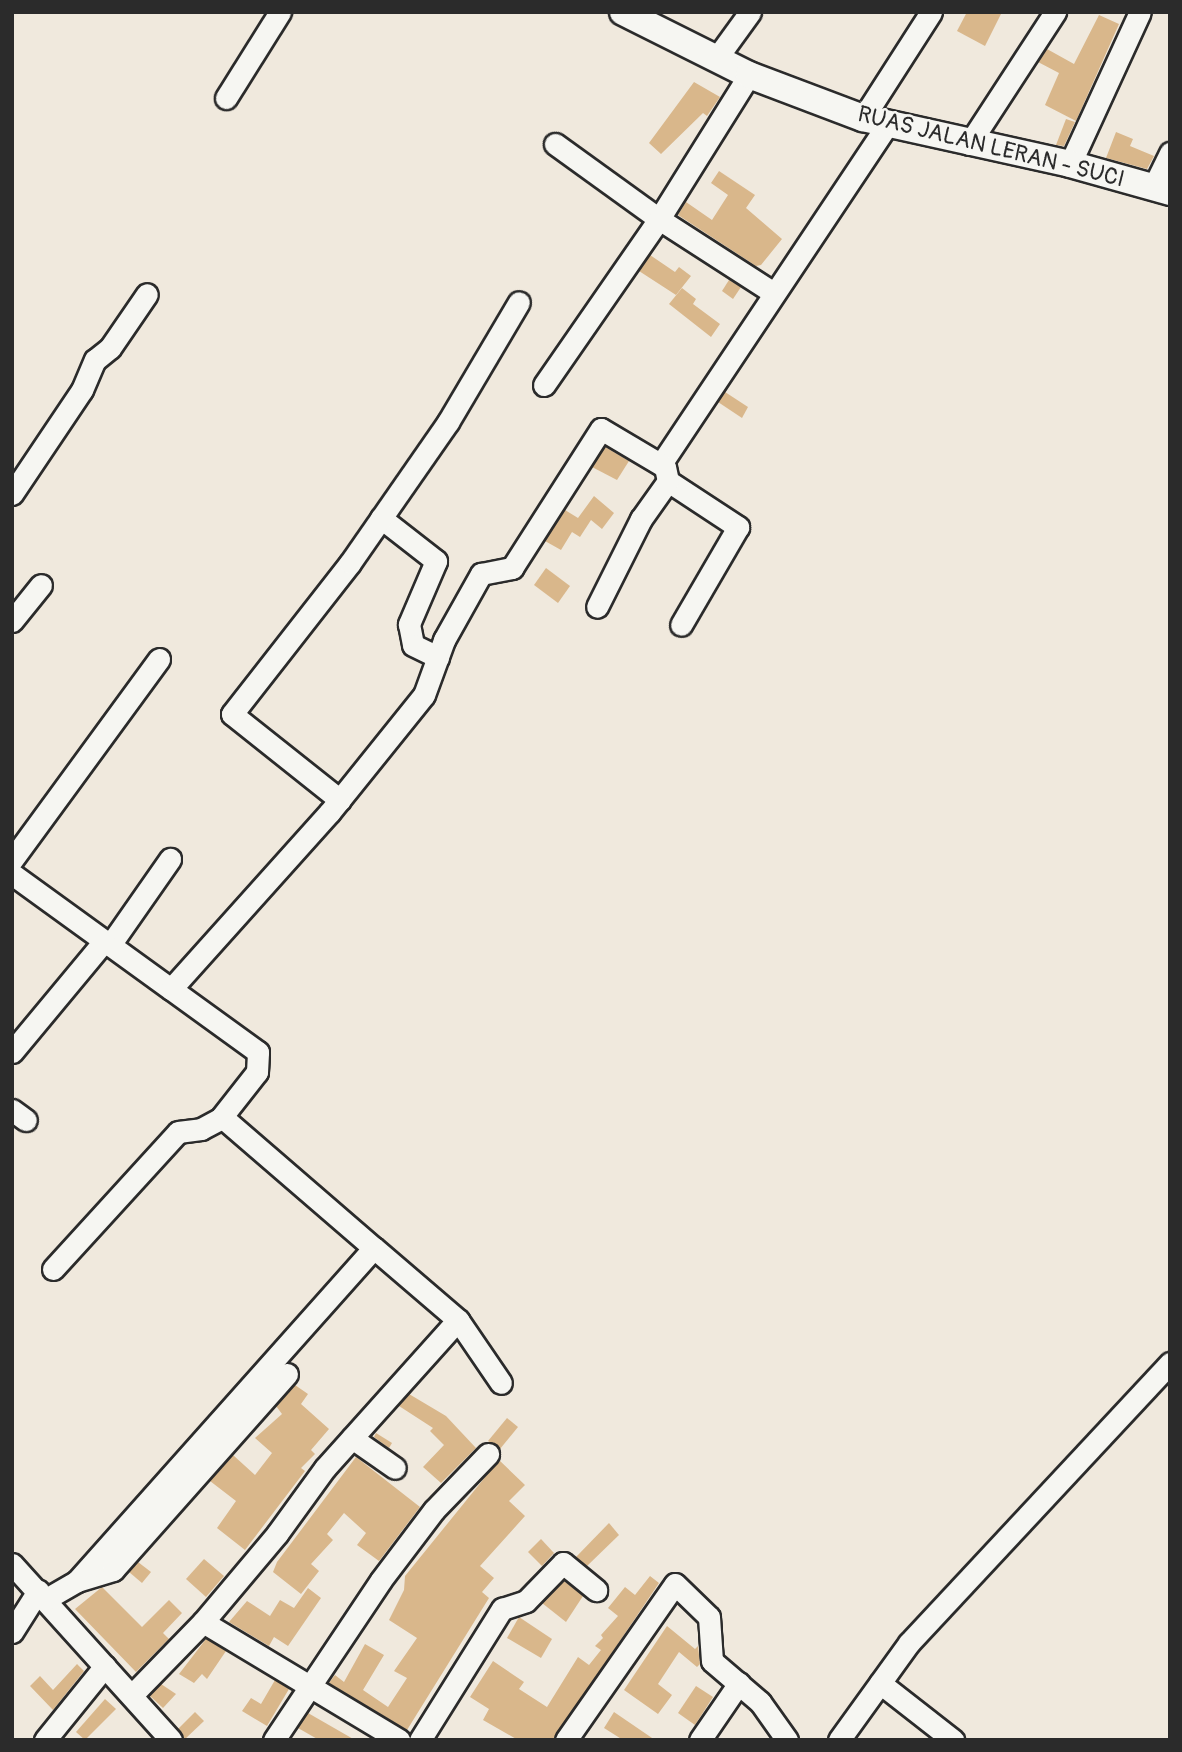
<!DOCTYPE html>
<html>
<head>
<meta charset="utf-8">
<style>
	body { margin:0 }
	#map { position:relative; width:1182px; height:1752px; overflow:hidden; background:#f0e9dd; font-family:Pangolin,sans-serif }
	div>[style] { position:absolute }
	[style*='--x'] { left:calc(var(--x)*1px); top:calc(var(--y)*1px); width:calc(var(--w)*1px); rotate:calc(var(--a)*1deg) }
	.building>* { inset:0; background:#d9b78b }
	.roads { filter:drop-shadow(2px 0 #2b2b2b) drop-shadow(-2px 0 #2b2b2b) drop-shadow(0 2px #2b2b2b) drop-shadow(0 -2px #2b2b2b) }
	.minor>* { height:21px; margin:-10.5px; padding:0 10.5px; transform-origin:10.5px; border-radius:10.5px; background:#f6f6f2 }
	.major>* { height:26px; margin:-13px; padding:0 13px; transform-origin:13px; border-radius:13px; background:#f6f6f2 }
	span { translate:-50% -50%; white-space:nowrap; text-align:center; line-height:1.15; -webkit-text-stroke:5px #f6f6f2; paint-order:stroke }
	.street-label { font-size:23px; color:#2b2b2b }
	.frame { position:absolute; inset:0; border:14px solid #2b2b2b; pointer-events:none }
</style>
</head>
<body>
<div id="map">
	<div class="building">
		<i style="clip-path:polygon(967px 12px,1002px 12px,985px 46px,957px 31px)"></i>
		<i style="clip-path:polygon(1099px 15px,1119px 24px,1076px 121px,1045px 105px,1059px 73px,1038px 62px,1047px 49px,1074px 64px)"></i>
		<i style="clip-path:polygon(694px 82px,720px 97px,707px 116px,703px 113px,661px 154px,649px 143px)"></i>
		<i style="clip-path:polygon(1066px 119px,1075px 122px,1064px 146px,1056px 145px)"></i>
		<i style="clip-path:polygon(1116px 132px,1133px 139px,1130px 146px,1154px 156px,1147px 169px,1106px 158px)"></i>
		<i style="clip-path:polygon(719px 171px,755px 195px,746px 208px,782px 239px,761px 265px,756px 266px,678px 215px,686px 202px,712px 220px,728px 195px,711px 183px)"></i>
		<i style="clip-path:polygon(650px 255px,675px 272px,679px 267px,691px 276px,676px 295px,639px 271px)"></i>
		<i style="clip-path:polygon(729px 280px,741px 287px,733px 299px,722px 291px)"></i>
		<i style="clip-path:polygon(682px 288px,696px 299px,693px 304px,720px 324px,711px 337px,669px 304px)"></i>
		<i style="clip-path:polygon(725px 392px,748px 407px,742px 418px,718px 402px)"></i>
		<i style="clip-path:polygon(605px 447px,629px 461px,617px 480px,592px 467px)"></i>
		<i style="clip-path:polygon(594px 496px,614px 513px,602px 529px,591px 520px,580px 537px,572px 532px,561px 550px,545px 541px,565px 510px,578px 518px)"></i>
		<i style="clip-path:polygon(546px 568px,570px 586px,558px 603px,534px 585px)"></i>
		<i style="clip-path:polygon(295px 1385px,308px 1394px,301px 1404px,329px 1429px,311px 1450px,315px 1454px,301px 1468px,305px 1471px,245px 1550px,217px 1528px,236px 1501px,210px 1481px,233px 1455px,255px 1475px,272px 1453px,255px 1438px,282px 1414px,276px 1406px)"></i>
		<i style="clip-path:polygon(409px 1394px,446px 1416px,476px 1448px,441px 1483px,423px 1467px,444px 1445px,430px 1431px,433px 1428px,399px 1406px)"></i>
		<i style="clip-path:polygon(507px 1418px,518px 1427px,500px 1449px,488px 1441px)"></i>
		<i style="clip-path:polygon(376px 1433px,392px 1443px,389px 1448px,374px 1437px)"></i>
		<i style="clip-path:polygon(356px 1457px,420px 1507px,379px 1561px,357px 1545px,366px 1533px,344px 1513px,327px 1534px,333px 1540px,311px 1564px,319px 1571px,301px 1594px,273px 1572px,277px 1562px)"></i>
		<i style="clip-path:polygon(499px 1460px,525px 1485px,509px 1501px,525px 1516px,480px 1566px,494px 1578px,482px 1592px,489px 1598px,407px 1730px,329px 1683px,335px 1675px,344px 1682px,365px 1644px,384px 1655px,363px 1690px,388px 1707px,407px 1678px,394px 1671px,417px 1638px,389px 1620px,404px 1590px,405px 1576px)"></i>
		<i style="clip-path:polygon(609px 1523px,619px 1535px,587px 1566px,576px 1557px)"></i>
		<i style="clip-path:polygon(541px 1539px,554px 1553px,542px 1566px,528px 1552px)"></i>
		<i style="clip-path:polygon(204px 1559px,224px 1576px,206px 1597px,186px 1579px)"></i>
		<i style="clip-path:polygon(138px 1562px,151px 1572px,142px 1583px,129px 1572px)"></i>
		<i style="clip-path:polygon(650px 1576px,659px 1583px,553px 1740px,518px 1740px,483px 1720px,489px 1709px,470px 1697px,493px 1661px,524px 1682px,519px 1689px,547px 1707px,578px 1657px,589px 1665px,601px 1650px,595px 1646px,603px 1638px,601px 1635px,618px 1616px,608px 1608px,625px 1587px,635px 1595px)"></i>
		<i style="clip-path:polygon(564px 1581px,583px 1596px,566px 1622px,542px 1603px)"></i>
		<i style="clip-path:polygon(102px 1587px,142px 1627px,169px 1600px,182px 1613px,163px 1633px,169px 1639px,136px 1672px,75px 1609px)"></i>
		<i style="clip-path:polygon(308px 1588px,321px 1598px,288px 1646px,274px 1637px,269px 1646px,229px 1622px,247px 1601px,270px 1616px,280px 1600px,294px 1608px)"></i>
		<i style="clip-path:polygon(519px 1617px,552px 1639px,541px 1658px,507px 1638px)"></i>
		<i style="clip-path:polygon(667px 1626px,695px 1649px,698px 1646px,700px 1664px,697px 1667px,679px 1652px,658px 1684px,672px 1695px,658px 1714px,624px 1690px)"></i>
		<i style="clip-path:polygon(206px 1639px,226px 1651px,207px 1679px,202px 1674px,194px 1683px,179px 1674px)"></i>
		<i style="clip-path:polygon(77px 1664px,84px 1671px,53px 1710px,30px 1686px,40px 1676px,53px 1690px)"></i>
		<i style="clip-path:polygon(275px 1680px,289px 1689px,267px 1726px,242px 1711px,251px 1698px,261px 1704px)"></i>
		<i style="clip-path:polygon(161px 1684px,176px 1694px,163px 1708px,150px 1696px)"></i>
		<i style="clip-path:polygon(696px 1686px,713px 1697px,695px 1725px,678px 1713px)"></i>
		<i style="clip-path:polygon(105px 1699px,116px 1709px,85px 1740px,76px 1732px)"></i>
		<i style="clip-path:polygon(195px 1712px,204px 1721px,184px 1740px,178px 1729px)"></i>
		<i style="clip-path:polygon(614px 1712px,655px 1740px,623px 1740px,604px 1728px)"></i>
		<i style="clip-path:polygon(308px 1713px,355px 1740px,319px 1740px,298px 1728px)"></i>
	</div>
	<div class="roads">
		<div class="minor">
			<i style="--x:716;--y:59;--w:58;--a:-54.1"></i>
			<i style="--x:226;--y:98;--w:102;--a:-57.9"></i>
			<i style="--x:863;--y:118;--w:126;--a:-57.3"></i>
			<i style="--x:555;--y:144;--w:128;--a:35.8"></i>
			<i style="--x:659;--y:219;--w:137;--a:32.8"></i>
			<i style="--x:969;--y:144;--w:158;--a:-56.9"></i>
			<i style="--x:1070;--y:164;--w:167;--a:-65.3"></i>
			<i style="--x:1154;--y:186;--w:37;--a:-64"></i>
			<i style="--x:544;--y:385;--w:202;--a:-55.3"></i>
			<i style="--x:659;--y:219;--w:170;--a:-58"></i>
			<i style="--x:661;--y:464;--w:407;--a:-56.3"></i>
			<i style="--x:668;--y:481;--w:84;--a:33.3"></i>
			<i style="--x:738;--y:527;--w:113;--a:120.2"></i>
			<i style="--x:12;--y:494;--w:125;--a:-56.1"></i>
			<i style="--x:82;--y:390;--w:33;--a:-67"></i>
			<i style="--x:95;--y:360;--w:19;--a:-39"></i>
			<i style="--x:110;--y:348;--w:65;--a:-55.6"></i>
			<i style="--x:381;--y:518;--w:70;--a:38"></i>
			<i style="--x:436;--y:561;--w:69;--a:113.2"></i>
			<i style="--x:409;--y:624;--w:21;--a:79"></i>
			<i style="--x:413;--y:645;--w:28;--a:26"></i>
			<i style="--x:12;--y:621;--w:46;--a:-51.1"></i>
			<i style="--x:340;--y:800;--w:138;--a:-141.5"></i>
			<i style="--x:232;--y:714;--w:192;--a:-52"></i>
			<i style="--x:350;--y:563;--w:172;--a:-55.2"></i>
			<i style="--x:448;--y:422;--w:139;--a:-59.4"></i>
			<i style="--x:12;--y:860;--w:249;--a:-53.8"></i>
			<i style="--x:12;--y:874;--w:196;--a:35.9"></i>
			<i style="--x:110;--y:945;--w:105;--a:-55.1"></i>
			<i style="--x:12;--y:1052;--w:144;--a:-50.3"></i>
			<i style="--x:12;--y:1110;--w:17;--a:36"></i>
			<i style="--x:222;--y:1117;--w:201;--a:40.8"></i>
			<i style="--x:53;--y:1269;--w:185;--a:-47.6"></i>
			<i style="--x:178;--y:1132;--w:23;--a:-7"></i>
			<i style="--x:201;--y:1129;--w:21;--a:-28"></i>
			<i style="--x:220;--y:1119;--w:60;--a:-51.8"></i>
			<i style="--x:257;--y:1072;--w:20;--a:-87"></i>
			<i style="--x:258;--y:1052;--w:107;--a:-144.1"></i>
			<i style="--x:171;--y:989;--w:237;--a:-48.1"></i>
			<i style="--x:329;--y:813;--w:151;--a:-51.2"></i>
			<i style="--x:424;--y:695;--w:59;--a:-70"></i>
			<i style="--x:444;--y:640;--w:76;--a:-60.7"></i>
			<i style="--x:481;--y:574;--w:32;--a:-11"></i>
			<i style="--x:512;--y:568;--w:165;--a:-57.4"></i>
			<i style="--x:601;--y:429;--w:74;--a:30.7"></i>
			<i style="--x:665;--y:467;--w:14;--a:78"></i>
			<i style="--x:668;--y:481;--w:47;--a:125.4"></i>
			<i style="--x:641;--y:519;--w:98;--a:116.6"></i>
			<i style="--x:352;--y:1438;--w:52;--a:34.9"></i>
			<i style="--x:12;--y:1564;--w:237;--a:47.9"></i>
			<i style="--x:77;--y:1581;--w:38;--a:-17"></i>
			<i style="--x:113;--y:1570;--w:262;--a:-48.4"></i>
			<i style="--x:46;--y:1599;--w:36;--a:-30"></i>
			<i style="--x:77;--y:1581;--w:446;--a:-48.3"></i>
			<i style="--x:374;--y:1248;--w:111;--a:40.6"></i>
			<i style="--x:458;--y:1320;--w:76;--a:55.7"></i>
			<i style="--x:203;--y:1622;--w:229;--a:31"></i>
			<i style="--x:12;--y:1632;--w:49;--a:-57.6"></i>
			<i style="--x:880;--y:1683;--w:93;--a:38"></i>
			<i style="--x:132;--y:1695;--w:102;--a:-45.8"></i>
			<i style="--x:203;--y:1622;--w:115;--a:-49.9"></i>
			<i style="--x:277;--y:1534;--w:82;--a:-54"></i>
			<i style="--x:325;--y:1468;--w:199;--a:-48.1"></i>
			<i style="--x:45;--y:1740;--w:95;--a:-51"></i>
			<i style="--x:274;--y:1740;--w:192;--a:-56.2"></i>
			<i style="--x:381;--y:1580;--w:88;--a:-52.9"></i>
			<i style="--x:434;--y:1510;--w:78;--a:-46"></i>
			<i style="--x:420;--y:1740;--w:155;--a:-58"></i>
			<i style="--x:502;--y:1609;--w:25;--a:-18"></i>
			<i style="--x:526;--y:1601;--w:53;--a:-45.8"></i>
			<i style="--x:563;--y:1563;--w:43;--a:39.3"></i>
			<i style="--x:566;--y:1740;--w:190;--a:-55.1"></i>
			<i style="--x:675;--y:1584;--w:47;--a:44.1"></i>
			<i style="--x:709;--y:1617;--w:44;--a:86.1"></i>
			<i style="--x:712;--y:1661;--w:63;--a:40.5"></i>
			<i style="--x:760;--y:1702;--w:47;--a:54.6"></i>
			<i style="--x:700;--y:1740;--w:69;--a:-55.6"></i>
			<i style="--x:839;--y:1740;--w:120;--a:-54.2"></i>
			<i style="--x:909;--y:1643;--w:383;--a:-47"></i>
		</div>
		<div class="major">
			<i style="--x:623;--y:12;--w:141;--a:26.6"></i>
			<i style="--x:749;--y:75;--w:122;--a:20.7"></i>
			<i style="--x:863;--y:118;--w:212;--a:12.5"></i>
			<i style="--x:1070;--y:164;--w:104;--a:15.6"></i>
		</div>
	</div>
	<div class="street-label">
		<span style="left:991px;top:147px;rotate:14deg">RUAS JALAN LERAN - SUCI</span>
	</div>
	<div class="frame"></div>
</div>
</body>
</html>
